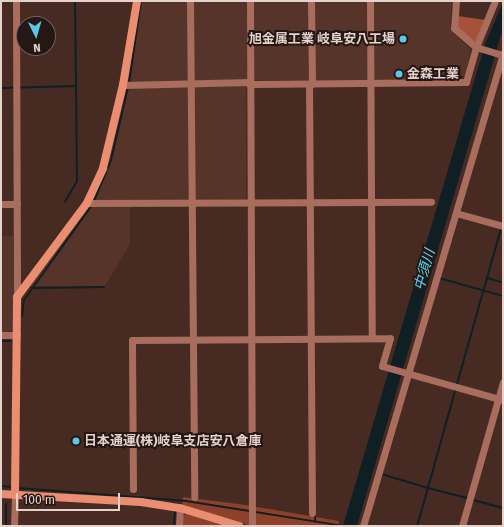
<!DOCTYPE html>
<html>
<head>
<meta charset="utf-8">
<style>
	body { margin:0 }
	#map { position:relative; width:504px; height:527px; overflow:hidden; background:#472b23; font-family:"Fira Sans","Noto Sans JP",sans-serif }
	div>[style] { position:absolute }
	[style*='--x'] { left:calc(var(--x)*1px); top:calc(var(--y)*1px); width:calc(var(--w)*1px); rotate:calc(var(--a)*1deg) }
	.built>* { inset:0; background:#56342a }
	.green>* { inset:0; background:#8d402a }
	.forest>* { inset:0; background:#a65139 }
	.water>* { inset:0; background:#0f1f24 }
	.stream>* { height:2px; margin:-1px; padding:0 1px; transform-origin:1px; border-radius:1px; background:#0f1f24 }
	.street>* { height:7px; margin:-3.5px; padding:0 3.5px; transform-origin:3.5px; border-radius:3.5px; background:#a86d5c }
	.secondary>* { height:8px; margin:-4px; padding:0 4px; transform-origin:4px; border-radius:4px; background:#ea8d71 }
	.dots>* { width:11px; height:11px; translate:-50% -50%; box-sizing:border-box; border:2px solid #241714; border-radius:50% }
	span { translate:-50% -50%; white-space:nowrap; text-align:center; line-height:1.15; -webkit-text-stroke:4px #241714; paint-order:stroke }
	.poi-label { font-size:13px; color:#e5d2cd; font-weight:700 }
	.right { translate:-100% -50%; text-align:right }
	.left { translate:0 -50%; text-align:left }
	.water-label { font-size:14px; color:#59d5f6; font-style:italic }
	.frame { position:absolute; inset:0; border:2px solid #e5d2cd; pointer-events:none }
	.north { position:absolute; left:16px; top:16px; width:40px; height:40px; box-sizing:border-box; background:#241714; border:1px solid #71625e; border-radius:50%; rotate:175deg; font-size:11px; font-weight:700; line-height:16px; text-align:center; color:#e5d2cd }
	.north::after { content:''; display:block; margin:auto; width:14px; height:18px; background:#5ac8e6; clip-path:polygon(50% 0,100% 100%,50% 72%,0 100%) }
	.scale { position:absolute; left:16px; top:493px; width:104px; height:18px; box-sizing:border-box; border:2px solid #e5d2cd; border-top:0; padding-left:5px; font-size:12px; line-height:14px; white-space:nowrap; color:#e5d2cd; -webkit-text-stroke:3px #241714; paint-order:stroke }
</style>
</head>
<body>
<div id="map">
	<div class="built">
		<i style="clip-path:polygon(139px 1px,452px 1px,450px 29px,471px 50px,465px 76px,460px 79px,428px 78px,425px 81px,246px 80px,246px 200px,130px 200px,130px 244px,105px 286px,30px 286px,106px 166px)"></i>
		<i style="clip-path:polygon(1px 236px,13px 236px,14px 326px,11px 331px,1px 332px)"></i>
	</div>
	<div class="green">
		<i style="clip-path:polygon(183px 497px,246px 505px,339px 521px,338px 526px,251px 526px,182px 505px)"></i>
		<i style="clip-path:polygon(186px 514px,225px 526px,181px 526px,182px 517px)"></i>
	</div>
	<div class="forest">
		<i style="clip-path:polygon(458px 16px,485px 20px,476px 44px,457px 28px)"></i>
	</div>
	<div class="water">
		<i style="clip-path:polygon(503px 2px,503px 28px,357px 526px,343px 526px,485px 44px)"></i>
	</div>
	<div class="stream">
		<i style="--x:75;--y:1;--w:85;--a:89.3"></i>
		<i style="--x:129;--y:83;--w:83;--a:-81.7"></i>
		<i style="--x:1;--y:88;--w:75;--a:-1.5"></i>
		<i style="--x:76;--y:86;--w:95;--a:89.4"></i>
		<i style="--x:77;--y:181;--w:24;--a:120"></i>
		<i style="--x:94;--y:201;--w:44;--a:-67.5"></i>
		<i style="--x:111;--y:160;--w:75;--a:-76.9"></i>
		<i style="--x:439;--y:278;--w:66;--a:15.7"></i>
		<i style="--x:487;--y:278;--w:15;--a:16"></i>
		<i style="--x:32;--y:288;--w:72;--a:-0.8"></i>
		<i style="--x:22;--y:316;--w:16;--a:-83"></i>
		<i style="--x:24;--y:300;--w:117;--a:-54.4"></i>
		<i style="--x:1;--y:341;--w:9;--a:0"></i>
		<i style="--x:457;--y:384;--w:162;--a:-74.2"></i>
		<i style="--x:455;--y:391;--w:101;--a:105.6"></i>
		<i style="--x:428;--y:488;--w:40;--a:14.4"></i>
		<i style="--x:381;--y:474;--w:49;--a:16.6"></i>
		<i style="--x:428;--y:488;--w:40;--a:106"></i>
		<i style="--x:1;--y:486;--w:13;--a:4"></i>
		<i style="--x:18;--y:488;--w:169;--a:4.4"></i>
		<i style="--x:186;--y:501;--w:159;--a:9"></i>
		<i style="--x:473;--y:500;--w:31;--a:15"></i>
		<i style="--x:315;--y:514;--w:7;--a:90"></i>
		<i style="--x:6;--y:526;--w:22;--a:-90"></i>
		<i style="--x:174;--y:526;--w:15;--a:-86"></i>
	</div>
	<div class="street">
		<i style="--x:16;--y:1;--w:296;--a:89.8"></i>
		<i style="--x:190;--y:1;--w:496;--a:89.5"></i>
		<i style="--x:250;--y:1;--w:525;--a:89.78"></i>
		<i style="--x:311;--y:1;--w:83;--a:89.3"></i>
		<i style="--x:370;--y:1;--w:337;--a:89.7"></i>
		<i style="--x:456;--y:1;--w:27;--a:94"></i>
		<i style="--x:454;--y:28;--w:29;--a:41"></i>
		<i style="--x:476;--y:47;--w:28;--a:17"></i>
		<i style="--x:249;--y:84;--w:217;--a:-0.5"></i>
		<i style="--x:466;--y:82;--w:36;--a:-74"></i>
		<i style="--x:476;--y:47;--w:50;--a:-67.6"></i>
		<i style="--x:309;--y:84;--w:429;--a:89.6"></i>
		<i style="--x:123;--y:85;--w:127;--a:-1.4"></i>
		<i style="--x:87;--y:203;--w:344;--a:-0.2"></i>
		<i style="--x:1;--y:204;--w:16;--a:0"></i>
		<i style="--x:456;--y:213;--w:49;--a:15.5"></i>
		<i style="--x:1;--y:335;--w:16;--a:0"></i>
		<i style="--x:133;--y:489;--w:149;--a:-90.4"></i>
		<i style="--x:132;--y:340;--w:258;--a:-0.4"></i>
		<i style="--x:390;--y:338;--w:29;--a:106"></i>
		<i style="--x:382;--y:366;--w:126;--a:15.7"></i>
		<i style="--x:14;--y:526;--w:31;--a:-88"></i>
		<i style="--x:179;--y:526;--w:18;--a:-87"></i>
		<i style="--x:363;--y:526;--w:493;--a:-73.5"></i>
		<i style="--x:462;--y:526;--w:150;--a:-74.1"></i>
	</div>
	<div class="secondary">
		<i style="--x:1;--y:494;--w:140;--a:3.3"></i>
		<i style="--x:141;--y:502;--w:39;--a:9"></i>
		<i style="--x:180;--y:508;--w:62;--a:17"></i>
		<i style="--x:15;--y:495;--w:198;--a:-89.4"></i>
		<i style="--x:17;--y:297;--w:117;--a:-53.3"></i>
		<i style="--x:87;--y:203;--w:38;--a:-65"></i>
		<i style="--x:103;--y:168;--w:85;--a:-76.5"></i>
		<i style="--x:123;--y:85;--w:85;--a:-80.5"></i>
	</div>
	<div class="dots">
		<i style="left:403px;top:39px;background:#5ac8e6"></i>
		<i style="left:399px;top:74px;background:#5ac8e6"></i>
		<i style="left:76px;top:441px;background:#5ac8e6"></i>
	</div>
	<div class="poi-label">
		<span class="right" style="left:395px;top:39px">旭金属工業 岐阜安八工場</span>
		<span class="left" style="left:407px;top:74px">金森工業</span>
		<span class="left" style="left:84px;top:441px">日本通運(株)岐阜支店安八倉庫</span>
	</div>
	<div class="water-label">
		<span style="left:425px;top:270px;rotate:-74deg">中須川</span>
	</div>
	<div class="frame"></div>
	<div class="north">N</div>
	<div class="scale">100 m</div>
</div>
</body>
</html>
